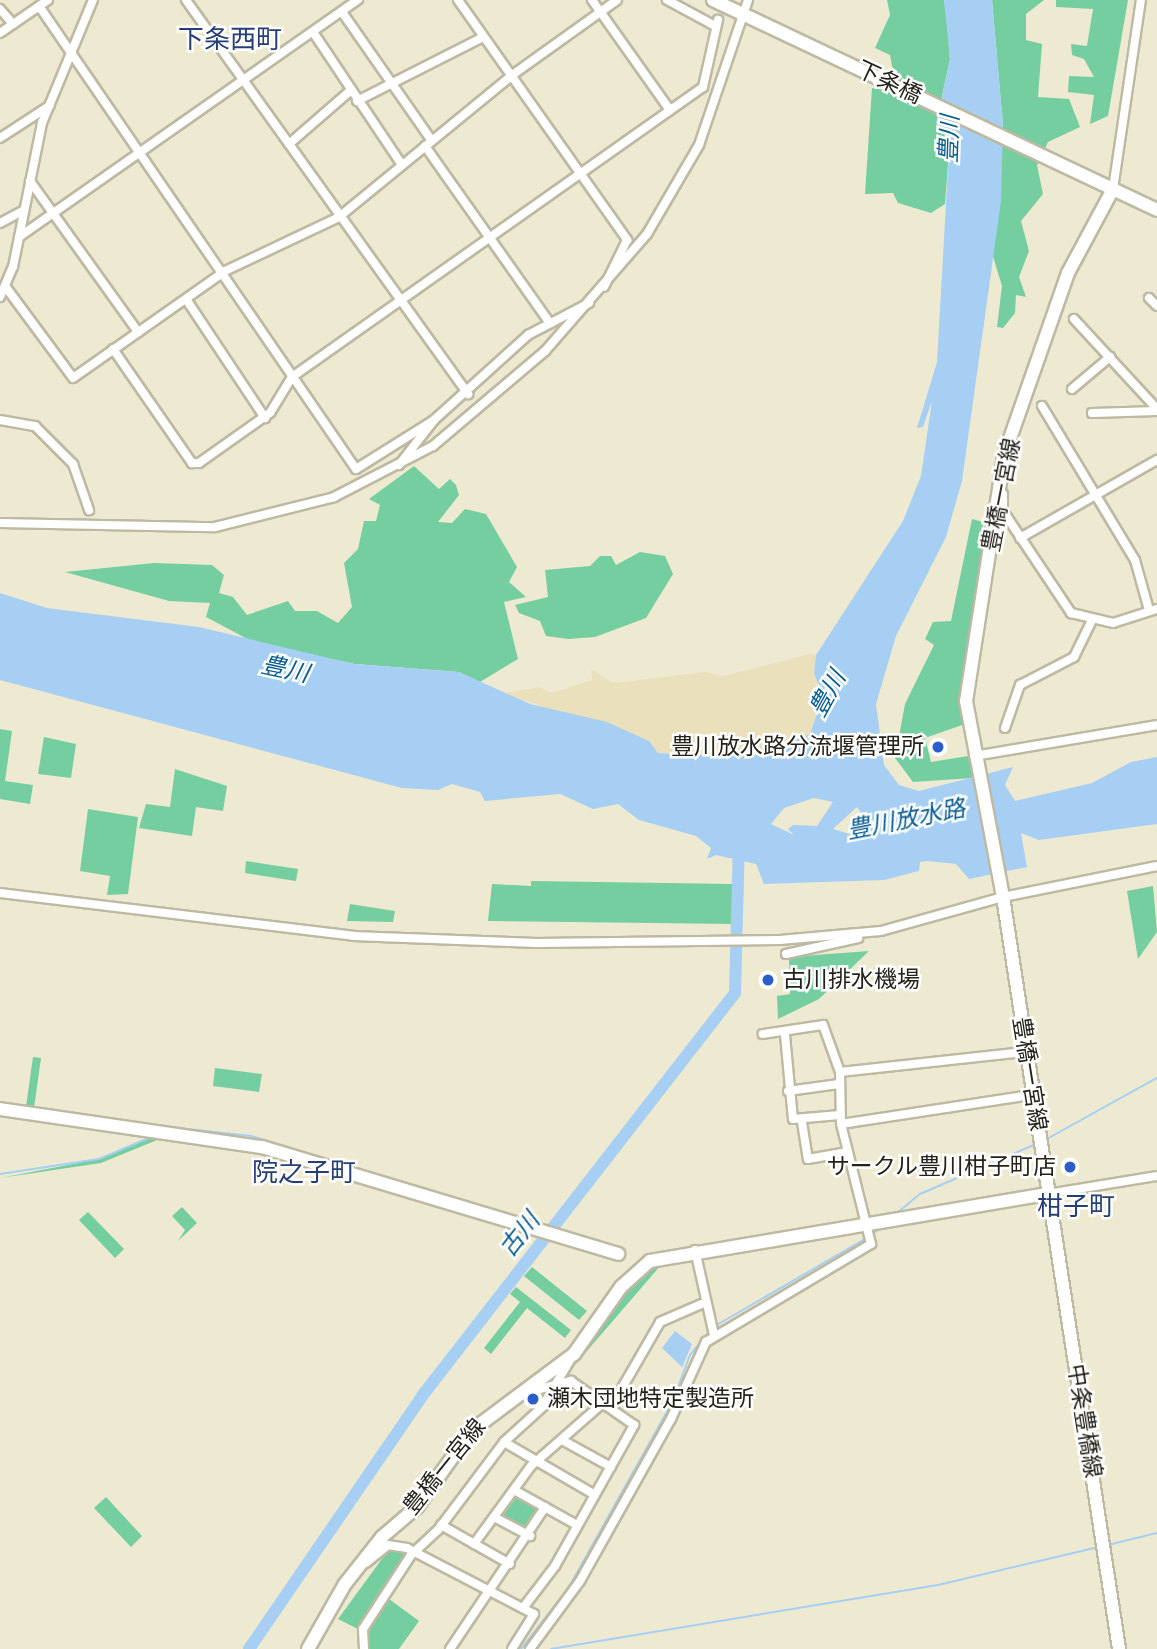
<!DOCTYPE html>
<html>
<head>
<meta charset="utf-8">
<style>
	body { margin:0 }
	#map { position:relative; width:1157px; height:1649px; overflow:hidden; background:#eeead2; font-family:"Varela Round","Noto Sans JP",sans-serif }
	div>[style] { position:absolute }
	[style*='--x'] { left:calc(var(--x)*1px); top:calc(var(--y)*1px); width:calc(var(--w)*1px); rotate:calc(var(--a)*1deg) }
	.green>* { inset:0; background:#74cea0 }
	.sand>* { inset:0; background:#eae0bb }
	.water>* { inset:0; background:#a6cff3 }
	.stream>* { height:2px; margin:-1px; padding:0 1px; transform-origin:1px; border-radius:1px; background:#a6cff3 }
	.river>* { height:12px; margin:-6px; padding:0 6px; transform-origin:6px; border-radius:6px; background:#a6cff3 }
	.roads { filter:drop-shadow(2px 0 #bdb9a2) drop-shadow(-2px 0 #bdb9a2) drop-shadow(0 2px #bdb9a2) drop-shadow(0 -2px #bdb9a2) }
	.street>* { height:8px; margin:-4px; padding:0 4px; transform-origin:4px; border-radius:4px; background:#fff }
	.secondary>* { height:12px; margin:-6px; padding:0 6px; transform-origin:6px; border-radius:6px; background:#fff }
	.dots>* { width:19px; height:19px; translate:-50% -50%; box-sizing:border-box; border:4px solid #fff; border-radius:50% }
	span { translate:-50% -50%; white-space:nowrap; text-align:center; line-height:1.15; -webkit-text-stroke:5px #fff; paint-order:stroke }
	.street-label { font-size:23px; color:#242219 }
	.poi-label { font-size:23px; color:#242219 }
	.right { translate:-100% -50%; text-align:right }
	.left { translate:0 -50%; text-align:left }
	.water-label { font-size:24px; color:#075c91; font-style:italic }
	.quarter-label { font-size:26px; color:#253f76 }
</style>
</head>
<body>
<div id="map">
	<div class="green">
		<i style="clip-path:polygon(887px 0,944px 0,946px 11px,950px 59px,936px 124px,950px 131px,949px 151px,945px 204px,931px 213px,898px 203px,893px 193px,865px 194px,872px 88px,884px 90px,893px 71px,890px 55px,875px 48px,890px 15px)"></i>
		<i style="clip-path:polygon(992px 0,1044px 0,1026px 14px,1026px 40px,1042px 44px,1038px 97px,1069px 99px,1080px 127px,1048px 142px,1037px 165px,1043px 194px,1021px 221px,1029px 251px,1019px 277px,1026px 297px,1016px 295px,1015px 313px,1003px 328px,997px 327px,1002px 286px,992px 253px,1003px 125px)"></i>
		<i style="clip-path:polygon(1056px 0,1128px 0,1108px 116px,1090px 124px,1094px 95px,1068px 92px,1069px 76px,1094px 77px,1084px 59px,1072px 55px,1071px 44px,1087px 46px,1093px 9px,1056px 7px)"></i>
		<i style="clip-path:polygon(414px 466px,439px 489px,450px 479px,456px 485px,459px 495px,438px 522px,452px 523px,465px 509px,486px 514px,517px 567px,509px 582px,526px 597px,504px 602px,518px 659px,480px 682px,459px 672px,355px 664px,253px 642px,206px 617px,210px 603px,169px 601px,65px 572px,154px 563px,212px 565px,224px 575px,219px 593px,233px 597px,247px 615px,288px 601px,295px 611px,317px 611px,338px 623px,352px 607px,344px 563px,358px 549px,364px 521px,376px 521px,380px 505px,369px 499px)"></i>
		<i style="clip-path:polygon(972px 519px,983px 522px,981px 570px,962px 725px,925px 738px,931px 762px,968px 756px,973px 778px,913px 782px,895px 758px,905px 704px,934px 645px,925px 639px,933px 622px,951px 621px)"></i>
		<i style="clip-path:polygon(640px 552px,665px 556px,673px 574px,646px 618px,595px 637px,568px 639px,546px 636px,540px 621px,519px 613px,515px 605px,548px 597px,545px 570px,590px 566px,600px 556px,611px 556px,616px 565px)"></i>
		<i style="clip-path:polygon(0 729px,12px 731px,5px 781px,33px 785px,30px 804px,0 799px)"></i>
		<i style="clip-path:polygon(44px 737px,76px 744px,71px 778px,38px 774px)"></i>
		<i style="clip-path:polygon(175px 769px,227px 786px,223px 811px,196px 807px,192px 836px,139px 828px,146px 804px,170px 807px)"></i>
		<i style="clip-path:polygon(88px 809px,138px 817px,128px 894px,107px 895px,110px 876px,80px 871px)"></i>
		<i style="clip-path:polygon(246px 861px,298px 869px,296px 881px,245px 873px)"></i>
		<i style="clip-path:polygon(531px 881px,732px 884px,733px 924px,488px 921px,492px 884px,531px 886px)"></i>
		<i style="clip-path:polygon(1153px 886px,1157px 932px,1138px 959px,1127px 891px)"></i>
		<i style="clip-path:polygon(350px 904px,395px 911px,393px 922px,347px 921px)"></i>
		<i style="clip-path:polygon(869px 951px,819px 999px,778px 1019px,777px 996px,790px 994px,789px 957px)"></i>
		<i style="clip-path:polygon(33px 1057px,41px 1058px,34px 1108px,26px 1107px)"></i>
		<i style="clip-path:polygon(215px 1068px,262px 1074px,259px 1092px,213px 1086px)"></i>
		<i style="clip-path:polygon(153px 1137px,162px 1138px,101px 1163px,0 1178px,99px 1159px)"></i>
		<i style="clip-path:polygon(182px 1207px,197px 1223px,178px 1241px,185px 1230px,172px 1216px)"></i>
		<i style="clip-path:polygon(88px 1212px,124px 1249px,115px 1258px,79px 1220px)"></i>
		<i style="clip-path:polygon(649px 1265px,661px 1265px,568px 1373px,630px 1284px)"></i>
		<i style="clip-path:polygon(532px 1267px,587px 1311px,579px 1320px,524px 1276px)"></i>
		<i style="clip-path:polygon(516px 1287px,571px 1330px,565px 1338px,527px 1308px,491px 1354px,484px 1348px,520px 1302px,510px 1294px)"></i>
		<i style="clip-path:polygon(518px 1495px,540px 1511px,525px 1531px,501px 1518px)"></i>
		<i style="clip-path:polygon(106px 1497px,142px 1536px,131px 1547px,94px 1508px)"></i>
		<i style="clip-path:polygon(390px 1548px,407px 1554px,360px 1630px,338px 1619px)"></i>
		<i style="clip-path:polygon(389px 1599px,419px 1621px,399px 1649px,367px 1649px,367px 1626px)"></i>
	</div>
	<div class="sand">
		<i style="clip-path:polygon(810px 654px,816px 655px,814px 673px,823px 696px,810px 734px,742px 761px,749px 750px,714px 756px,658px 753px,648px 741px,607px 722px,586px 722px,504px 693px,539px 687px,552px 693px,592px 680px,591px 669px,613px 683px,705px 672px,723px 676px)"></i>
	</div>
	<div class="water">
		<i style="clip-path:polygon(evenodd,944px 0,992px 0,1003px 125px,1001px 201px,962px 481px,946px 537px,896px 636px,876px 704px,884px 765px,899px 785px,919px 791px,1013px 767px,1005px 785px,1015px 801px,1092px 783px,1131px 762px,1157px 757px,1157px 824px,1039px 840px,1021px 833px,1027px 867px,969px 879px,956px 864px,927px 861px,920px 862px,919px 871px,884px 880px,764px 884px,756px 864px,716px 855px,707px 859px,711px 848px,696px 836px,639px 820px,618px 804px,593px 809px,560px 794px,485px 801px,480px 792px,452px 784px,438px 790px,402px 788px,0 680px,0 593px,47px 608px,199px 627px,354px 664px,459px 672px,530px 704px,607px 722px,649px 741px,658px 753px,714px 756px,750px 749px,743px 760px,810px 734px,823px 697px,814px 673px,816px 655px,903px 521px,921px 476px,932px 401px,923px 427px,917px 428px,937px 362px,949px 151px,950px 131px,936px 124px,950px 59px,944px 0,814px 798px,833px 802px,817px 826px,793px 825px,788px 829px,794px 835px,771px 824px,784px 808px,814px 798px,944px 0,857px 807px,871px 827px,850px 834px,833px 829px,857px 807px)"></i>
		<i style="clip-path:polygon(675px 1331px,692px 1344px,682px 1367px,662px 1348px)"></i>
	</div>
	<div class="stream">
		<i style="--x:160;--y:1126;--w:92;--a:6.3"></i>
		<i style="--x:251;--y:1136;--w:244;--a:16.9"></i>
		<i style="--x:1045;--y:1140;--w:128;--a:-29"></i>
		<i style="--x:0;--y:1174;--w:100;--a:-8.6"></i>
		<i style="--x:99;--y:1159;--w:56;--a:-22.9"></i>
		<i style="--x:896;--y:1214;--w:31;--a:-40"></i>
		<i style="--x:920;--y:1194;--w:124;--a:-23.3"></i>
		<i style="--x:872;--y:1235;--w:12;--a:-42"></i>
		<i style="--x:715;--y:1326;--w:176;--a:-30.1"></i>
		<i style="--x:1108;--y:1545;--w:50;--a:-13.8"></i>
		<i style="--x:521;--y:1649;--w:78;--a:-52.3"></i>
		<i style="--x:569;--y:1587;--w:211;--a:-60.8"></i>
		<i style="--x:672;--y:1403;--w:51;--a:-69.4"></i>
		<i style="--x:690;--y:1355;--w:32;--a:-51"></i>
		<i style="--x:551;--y:1649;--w:392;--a:-9.4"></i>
		<i style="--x:938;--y:1585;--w:165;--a:-13.3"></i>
	</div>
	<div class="river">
		<i style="--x:249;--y:1649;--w:306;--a:-55.6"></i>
		<i style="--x:422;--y:1396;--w:510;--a:-52.16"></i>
		<i style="--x:735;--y:993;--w:150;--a:-88.5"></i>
	</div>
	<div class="roads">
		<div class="street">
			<i style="--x:186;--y:0;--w:485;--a:54.4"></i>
			<i style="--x:458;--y:0;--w:294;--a:54.8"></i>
			<i style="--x:627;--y:240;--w:52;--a:116.1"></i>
			<i style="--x:592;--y:0;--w:135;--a:54.7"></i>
			<i style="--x:667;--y:0;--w:55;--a:28.4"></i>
			<i style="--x:39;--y:6;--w:561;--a:55.6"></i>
			<i style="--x:356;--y:469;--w:92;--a:-32.1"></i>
			<i style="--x:0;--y:9;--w:20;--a:49"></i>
			<i style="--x:342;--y:12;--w:157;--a:55.1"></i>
			<i style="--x:313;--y:32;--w:160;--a:56.2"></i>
			<i style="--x:0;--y:33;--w:58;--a:-34.5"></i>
			<i style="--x:357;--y:101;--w:141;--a:-26.9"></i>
			<i style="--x:0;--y:138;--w:59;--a:-33.1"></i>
			<i style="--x:289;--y:144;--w:81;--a:-41"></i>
			<i style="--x:425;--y:146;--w:217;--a:54.8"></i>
			<i style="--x:30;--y:181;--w:186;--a:54.4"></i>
			<i style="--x:1113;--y:189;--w:191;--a:-81.6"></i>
			<i style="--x:0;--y:223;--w:27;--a:-28"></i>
			<i style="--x:19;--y:237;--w:414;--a:-35"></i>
			<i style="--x:5;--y:286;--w:114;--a:53.5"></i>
			<i style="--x:73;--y:378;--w:186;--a:-35.1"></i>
			<i style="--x:225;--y:271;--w:126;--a:-25.3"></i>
			<i style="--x:339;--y:217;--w:222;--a:-39.3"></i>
			<i style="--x:511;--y:76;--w:130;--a:-35.6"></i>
			<i style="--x:0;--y:297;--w:33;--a:-67"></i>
			<i style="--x:13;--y:267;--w:147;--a:-78.6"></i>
			<i style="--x:42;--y:123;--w:133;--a:-67.5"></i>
			<i style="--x:1149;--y:298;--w:11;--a:45"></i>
			<i style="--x:186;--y:299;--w:143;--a:56.4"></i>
			<i style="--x:1074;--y:319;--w:122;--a:47.3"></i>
			<i style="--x:113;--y:349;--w:139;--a:55.3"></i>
			<i style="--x:192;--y:463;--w:7;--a:0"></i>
			<i style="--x:199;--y:463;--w:87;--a:-35.2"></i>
			<i style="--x:270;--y:413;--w:42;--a:-58.6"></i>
			<i style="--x:292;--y:377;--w:503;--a:-35.21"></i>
			<i style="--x:703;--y:87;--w:69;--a:-77.4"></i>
			<i style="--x:1072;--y:389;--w:50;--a:-40.1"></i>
			<i style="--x:1042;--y:406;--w:180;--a:58.9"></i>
			<i style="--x:1135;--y:560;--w:52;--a:74.4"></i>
			<i style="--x:1092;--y:413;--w:65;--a:-1.8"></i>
			<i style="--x:0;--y:420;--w:36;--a:10"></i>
			<i style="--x:35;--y:426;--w:54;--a:45"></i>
			<i style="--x:73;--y:464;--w:49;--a:70.8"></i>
			<i style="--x:399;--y:465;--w:57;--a:-52.1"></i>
			<i style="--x:434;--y:420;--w:127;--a:-42.1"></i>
			<i style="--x:528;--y:335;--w:69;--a:-27.7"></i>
			<i style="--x:1003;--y:494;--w:17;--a:90"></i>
			<i style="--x:1003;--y:511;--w:123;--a:56.3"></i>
			<i style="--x:1071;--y:613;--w:43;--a:13.4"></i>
			<i style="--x:1113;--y:623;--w:46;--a:-17.7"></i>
			<i style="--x:0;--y:523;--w:215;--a:1.1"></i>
			<i style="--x:215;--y:527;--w:123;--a:-14.1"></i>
			<i style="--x:334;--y:497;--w:111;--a:-27.3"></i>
			<i style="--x:433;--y:446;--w:147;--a:-40.3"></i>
			<i style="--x:545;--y:351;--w:155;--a:-48.9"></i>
			<i style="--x:647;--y:234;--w:103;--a:-59.7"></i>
			<i style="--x:699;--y:145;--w:153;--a:-71.3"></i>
			<i style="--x:1020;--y:538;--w:158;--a:-29.7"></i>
			<i style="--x:1005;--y:728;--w:46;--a:-70.8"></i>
			<i style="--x:1020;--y:685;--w:61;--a:-27.4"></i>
			<i style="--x:1074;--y:657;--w:39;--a:-64"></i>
			<i style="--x:974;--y:756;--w:186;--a:-9.6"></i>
			<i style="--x:0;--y:893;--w:356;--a:6.9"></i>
			<i style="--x:353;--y:936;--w:184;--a:2.2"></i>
			<i style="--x:537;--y:943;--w:243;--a:-0.7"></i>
			<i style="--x:780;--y:940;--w:101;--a:-5.1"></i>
			<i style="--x:881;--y:931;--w:127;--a:-15.6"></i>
			<i style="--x:1003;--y:897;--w:157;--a:-11.4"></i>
			<i style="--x:786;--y:954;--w:74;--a:-12.5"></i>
			<i style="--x:785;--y:1035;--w:84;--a:84.6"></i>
			<i style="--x:793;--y:1119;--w:47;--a:-4.9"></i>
			<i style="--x:840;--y:1072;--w:185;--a:-6.2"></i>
			<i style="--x:788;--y:1091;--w:51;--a:-7.8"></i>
			<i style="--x:802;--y:1122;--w:37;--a:81"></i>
			<i style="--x:808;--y:1159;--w:40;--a:-10"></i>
			<i style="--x:841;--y:1124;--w:192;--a:-8.7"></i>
			<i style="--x:1047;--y:1194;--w:111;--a:-9.3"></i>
			<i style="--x:695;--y:1250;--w:87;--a:77.4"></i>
			<i style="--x:543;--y:1405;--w:50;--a:-58.8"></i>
			<i style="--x:611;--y:1407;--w:98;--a:-60"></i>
			<i style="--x:660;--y:1322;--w:48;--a:-23.4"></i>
			<i style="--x:562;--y:1440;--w:56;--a:28.9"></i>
			<i style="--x:504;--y:1442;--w:105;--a:30.2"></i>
			<i style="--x:514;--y:1490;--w:72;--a:29.1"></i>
			<i style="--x:494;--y:1517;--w:41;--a:27.8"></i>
			<i style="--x:441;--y:1525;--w:79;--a:29.5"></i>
			<i style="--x:474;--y:1544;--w:97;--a:-53.8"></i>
			<i style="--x:531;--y:1466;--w:97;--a:-41.2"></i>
			<i style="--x:366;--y:1563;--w:28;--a:-39"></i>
			<i style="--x:388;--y:1545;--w:19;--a:9"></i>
			<i style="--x:407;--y:1548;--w:143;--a:27.5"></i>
			<i style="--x:534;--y:1614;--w:41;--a:122.2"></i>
			<i style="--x:523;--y:1608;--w:53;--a:-52.7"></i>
			<i style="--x:555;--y:1566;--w:162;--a:-60.7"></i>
			<i style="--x:634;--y:1425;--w:77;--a:-145.1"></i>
			<i style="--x:571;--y:1381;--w:44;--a:165.7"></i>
			<i style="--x:364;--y:1649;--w:20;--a:-93"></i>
			<i style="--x:363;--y:1629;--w:88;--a:-57"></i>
			<i style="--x:411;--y:1555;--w:37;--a:-43"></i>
			<i style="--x:438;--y:1530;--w:110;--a:-53.1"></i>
			<i style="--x:504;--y:1442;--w:91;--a:-42.3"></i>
			<i style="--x:450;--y:1649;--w:171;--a:-56.2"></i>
			<i style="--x:530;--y:1649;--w:84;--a:-53.7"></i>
			<i style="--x:580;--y:1581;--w:186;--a:-60.7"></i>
			<i style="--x:671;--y:1419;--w:85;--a:-65.6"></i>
			<i style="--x:706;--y:1342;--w:192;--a:-30.7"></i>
			<i style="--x:871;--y:1244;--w:124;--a:-104"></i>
			<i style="--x:841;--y:1124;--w:52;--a:-91.1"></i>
			<i style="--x:840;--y:1072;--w:50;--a:-109.9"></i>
			<i style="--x:823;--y:1025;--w:61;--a:171.5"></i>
		</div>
		<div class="secondary">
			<i style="--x:713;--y:0;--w:491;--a:25.3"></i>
			<i style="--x:1113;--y:189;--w:95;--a:118.2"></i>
			<i style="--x:1068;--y:273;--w:194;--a:109.3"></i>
			<i style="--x:1004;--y:456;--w:248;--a:98.8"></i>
			<i style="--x:966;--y:701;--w:199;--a:79.3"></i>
			<i style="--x:1003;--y:897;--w:761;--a:81.23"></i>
			<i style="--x:0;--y:1109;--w:265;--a:8.3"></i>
			<i style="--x:262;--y:1147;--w:372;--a:16.7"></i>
			<i style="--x:308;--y:1649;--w:75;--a:-60.4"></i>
			<i style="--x:345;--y:1584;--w:60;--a:-51.8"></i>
			<i style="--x:382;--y:1537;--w:46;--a:-40.6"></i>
			<i style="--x:417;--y:1507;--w:93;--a:-54.6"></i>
			<i style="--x:471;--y:1431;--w:129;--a:-36.8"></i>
			<i style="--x:574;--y:1354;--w:82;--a:-55"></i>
			<i style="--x:621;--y:1287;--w:39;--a:-42"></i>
			<i style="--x:650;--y:1261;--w:403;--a:-9.6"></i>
		</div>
	</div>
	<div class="dots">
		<i style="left:938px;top:747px;background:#2c5dcb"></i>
		<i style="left:768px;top:980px;background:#2c5dcb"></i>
		<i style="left:1070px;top:1167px;background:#2c5dcb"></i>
		<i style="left:533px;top:1399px;background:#2c5dcb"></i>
	</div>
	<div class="street-label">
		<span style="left:889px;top:83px;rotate:25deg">下条橋</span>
		<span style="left:1002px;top:495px;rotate:-79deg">豊橋一宮線</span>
		<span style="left:1029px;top:1074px;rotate:81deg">豊橋一宮線</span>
		<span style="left:1084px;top:1421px;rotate:81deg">中条豊橋線</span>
		<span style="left:445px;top:1467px;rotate:-51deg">豊橋一宮線</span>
	</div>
	<div class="poi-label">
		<span class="right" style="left:924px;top:747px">豊川放水路分流堰管理所</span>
		<span class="left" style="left:782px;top:980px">古川排水機場</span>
		<span class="right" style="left:1056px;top:1167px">サークル豊川柑子町店</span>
		<span class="left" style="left:547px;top:1399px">瀬木団地特定製造所</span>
	</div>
	<div class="water-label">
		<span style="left:950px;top:139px;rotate:-88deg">豊川</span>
		<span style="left:285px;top:670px;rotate:12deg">豊川</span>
		<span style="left:828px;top:694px;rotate:-61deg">豊川</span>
		<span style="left:906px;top:820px;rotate:-11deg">豊川放水路</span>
		<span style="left:520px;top:1235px;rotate:-52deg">古川</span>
	</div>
	<div class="quarter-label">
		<span style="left:230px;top:40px">下条西町</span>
		<span style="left:304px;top:1173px">院之子町</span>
		<span style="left:1076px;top:1207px">柑子町</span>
	</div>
</div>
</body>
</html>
